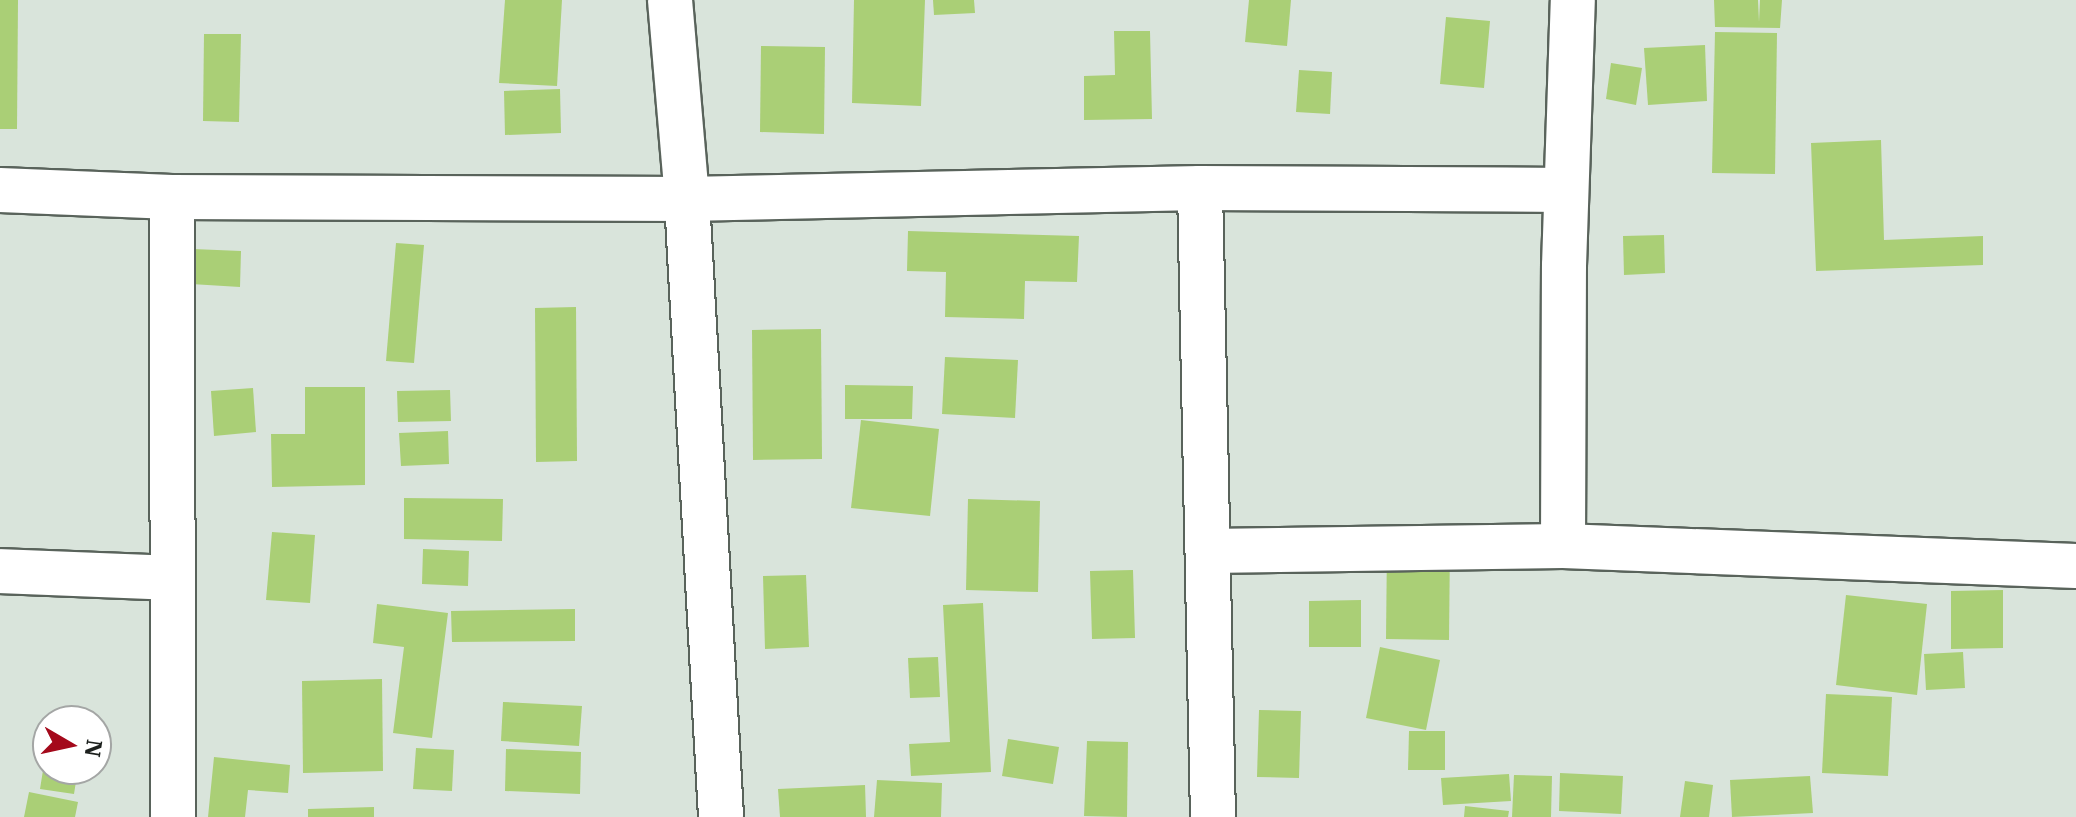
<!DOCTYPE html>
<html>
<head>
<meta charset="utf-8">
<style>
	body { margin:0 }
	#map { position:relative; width:2076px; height:817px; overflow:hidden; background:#d9e4db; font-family:"IBM Plex Serif",serif }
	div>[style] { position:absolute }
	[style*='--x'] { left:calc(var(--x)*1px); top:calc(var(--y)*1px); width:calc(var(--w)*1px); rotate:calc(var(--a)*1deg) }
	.building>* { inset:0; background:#aacf76 }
	.roads { filter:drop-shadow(2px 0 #59635b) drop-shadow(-2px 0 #59635b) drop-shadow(0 2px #59635b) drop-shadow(0 -2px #59635b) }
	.minor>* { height:44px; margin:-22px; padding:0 22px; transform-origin:22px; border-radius:22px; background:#fff }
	span { translate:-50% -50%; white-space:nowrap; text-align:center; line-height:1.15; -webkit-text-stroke:6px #fff; paint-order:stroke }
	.north { position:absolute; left:32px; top:705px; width:80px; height:80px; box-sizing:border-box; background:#fff; border:2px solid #a4a6a5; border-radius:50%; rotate:99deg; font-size:22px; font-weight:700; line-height:32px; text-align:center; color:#1c201d }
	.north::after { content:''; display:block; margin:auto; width:28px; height:36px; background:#a4091b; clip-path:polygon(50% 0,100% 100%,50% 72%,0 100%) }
</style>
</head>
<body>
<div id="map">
	<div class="building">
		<i style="clip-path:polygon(0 0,18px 0,17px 129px,0 129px)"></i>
		<i style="clip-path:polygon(505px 0,562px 0,557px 86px,499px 83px)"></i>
		<i style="clip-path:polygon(854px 0,925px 0,921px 106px,852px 103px)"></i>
		<i style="clip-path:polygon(933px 0,974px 0,975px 13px,934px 15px)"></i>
		<i style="clip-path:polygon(1249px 0,1291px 0,1287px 46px,1245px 42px)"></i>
		<i style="clip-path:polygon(1714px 0,1758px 0,1759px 22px,1760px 0,1782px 0,1780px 28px,1715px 27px)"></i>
		<i style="clip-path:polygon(1446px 17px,1490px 21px,1484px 88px,1440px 84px)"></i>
		<i style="clip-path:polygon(1114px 31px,1150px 31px,1152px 119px,1084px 120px,1084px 76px,1115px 75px)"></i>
		<i style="clip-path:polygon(1715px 32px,1777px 33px,1775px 174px,1712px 173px)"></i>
		<i style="clip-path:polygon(204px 34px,241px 34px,239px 122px,203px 121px)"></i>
		<i style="clip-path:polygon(1705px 45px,1707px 101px,1648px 105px,1644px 48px)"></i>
		<i style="clip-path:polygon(761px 46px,825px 47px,824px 134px,760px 132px)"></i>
		<i style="clip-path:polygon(1611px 63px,1642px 68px,1636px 105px,1606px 99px)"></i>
		<i style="clip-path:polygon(1299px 70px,1332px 72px,1330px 114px,1296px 112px)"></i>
		<i style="clip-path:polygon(560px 89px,561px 133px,505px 135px,504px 91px)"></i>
		<i style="clip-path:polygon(1881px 140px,1884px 240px,1983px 236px,1983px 265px,1816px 271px,1811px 143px)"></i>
		<i style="clip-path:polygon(908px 231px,1079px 236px,1077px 282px,1025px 281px,1024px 319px,945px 317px,946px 272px,907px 271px)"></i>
		<i style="clip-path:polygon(1664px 235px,1665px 273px,1624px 275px,1623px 236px)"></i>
		<i style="clip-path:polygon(396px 243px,424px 245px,414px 363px,386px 361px)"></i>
		<i style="clip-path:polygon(193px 249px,241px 251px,240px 287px,191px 284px)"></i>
		<i style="clip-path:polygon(576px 307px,577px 461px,536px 462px,535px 308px)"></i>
		<i style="clip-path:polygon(821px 329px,822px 459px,753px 460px,752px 330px)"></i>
		<i style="clip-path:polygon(945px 357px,1018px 360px,1015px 418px,942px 414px)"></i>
		<i style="clip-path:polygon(845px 385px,913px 386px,912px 419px,845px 419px)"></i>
		<i style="clip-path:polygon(305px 387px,365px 387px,365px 485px,272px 487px,271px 434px,305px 434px)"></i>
		<i style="clip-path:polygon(253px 388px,256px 432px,214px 436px,211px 391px)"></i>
		<i style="clip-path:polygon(450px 390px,451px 421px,398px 422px,397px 391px)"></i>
		<i style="clip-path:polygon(861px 420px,939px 429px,930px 516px,851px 508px)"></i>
		<i style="clip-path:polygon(448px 431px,449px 464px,401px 466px,399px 433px)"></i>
		<i style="clip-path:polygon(404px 498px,503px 499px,502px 541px,404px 539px)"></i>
		<i style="clip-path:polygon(968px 499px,1040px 501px,1038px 592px,966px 590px)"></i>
		<i style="clip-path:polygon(272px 532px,315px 535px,310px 603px,266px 600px)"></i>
		<i style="clip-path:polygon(1450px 542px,1449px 640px,1386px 639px,1387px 543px)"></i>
		<i style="clip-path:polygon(423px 549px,469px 551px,468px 586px,422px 584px)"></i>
		<i style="clip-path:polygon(1133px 570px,1135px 638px,1092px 639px,1090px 571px)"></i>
		<i style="clip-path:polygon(806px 575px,809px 647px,765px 649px,763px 576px)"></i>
		<i style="clip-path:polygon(2003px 590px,2003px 648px,1951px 649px,1951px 591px)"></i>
		<i style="clip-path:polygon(1846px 595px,1927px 604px,1917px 695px,1836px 685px)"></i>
		<i style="clip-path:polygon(1361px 600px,1361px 647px,1309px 647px,1309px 601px)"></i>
		<i style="clip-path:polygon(983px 603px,991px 772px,911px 776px,909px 744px,950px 742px,943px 605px)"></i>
		<i style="clip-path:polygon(377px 604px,448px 613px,432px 738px,393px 733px,404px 647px,373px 643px)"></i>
		<i style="clip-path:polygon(575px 609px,575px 641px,452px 642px,451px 611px)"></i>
		<i style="clip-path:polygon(1380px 647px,1440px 660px,1426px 730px,1366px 718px)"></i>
		<i style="clip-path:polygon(1963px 652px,1965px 688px,1926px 690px,1924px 654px)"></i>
		<i style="clip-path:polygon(938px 657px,940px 697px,910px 698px,908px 658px)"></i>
		<i style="clip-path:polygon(382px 679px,383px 771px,303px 773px,302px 681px)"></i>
		<i style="clip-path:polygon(1826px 694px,1892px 697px,1888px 776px,1822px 773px)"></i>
		<i style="clip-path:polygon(503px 702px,582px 706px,579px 746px,501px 741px)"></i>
		<i style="clip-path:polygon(1259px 710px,1301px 711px,1299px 778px,1257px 777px)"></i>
		<i style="clip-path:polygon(1409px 731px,1445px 731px,1445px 770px,1408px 770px)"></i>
		<i style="clip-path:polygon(1008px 739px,1059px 747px,1053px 784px,1002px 776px)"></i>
		<i style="clip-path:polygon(1087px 741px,1128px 742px,1127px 817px,1084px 816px)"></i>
		<i style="clip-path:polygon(416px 748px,454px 750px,452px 791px,413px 789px)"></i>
		<i style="clip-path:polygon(506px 749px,581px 752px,580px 794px,505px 791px)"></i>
		<i style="clip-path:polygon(214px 757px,290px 765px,288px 793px,248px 790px,245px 817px,208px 817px)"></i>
		<i style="clip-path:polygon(45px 758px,48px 769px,78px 769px,74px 794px,40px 789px)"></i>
		<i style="clip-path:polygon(1560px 773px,1623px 776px,1621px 814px,1559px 811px)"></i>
		<i style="clip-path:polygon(1509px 774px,1511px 801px,1443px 805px,1441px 778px)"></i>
		<i style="clip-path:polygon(1514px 775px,1552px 776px,1551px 817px,1512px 817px)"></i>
		<i style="clip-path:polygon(1810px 776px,1813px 813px,1732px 817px,1730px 780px)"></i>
		<i style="clip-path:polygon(877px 780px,942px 783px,941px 817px,874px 817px)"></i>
		<i style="clip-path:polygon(1685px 781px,1713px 785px,1709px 817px,1680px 817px)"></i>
		<i style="clip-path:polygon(865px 785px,866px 817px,780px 817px,778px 789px)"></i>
		<i style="clip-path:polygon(29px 792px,78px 802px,75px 817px,24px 817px)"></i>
		<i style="clip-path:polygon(1465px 806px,1509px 811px,1508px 817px,1464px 817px)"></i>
		<i style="clip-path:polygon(374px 807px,374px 817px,308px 817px,308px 809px)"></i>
	</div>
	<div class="roads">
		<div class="minor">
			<i style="--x:670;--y:0;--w:200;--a:85.1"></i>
			<i style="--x:687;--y:199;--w:619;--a:86.85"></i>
			<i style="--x:1200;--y:188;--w:629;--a:88.82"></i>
			<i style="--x:0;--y:190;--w:172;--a:2.3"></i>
			<i style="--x:172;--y:197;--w:515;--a:0.22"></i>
			<i style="--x:687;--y:199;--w:513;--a:-1.23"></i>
			<i style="--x:1200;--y:188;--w:366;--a:0.3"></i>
			<i style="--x:172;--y:197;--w:620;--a:89.91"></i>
			<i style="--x:1563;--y:546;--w:280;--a:-89.8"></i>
			<i style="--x:1564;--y:266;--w:266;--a:-88.1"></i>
			<i style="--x:1208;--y:551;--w:355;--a:-0.8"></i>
			<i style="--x:1563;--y:546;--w:513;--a:2.23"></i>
			<i style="--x:0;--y:571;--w:172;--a:2.3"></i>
		</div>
	</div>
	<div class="north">N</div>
</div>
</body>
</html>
